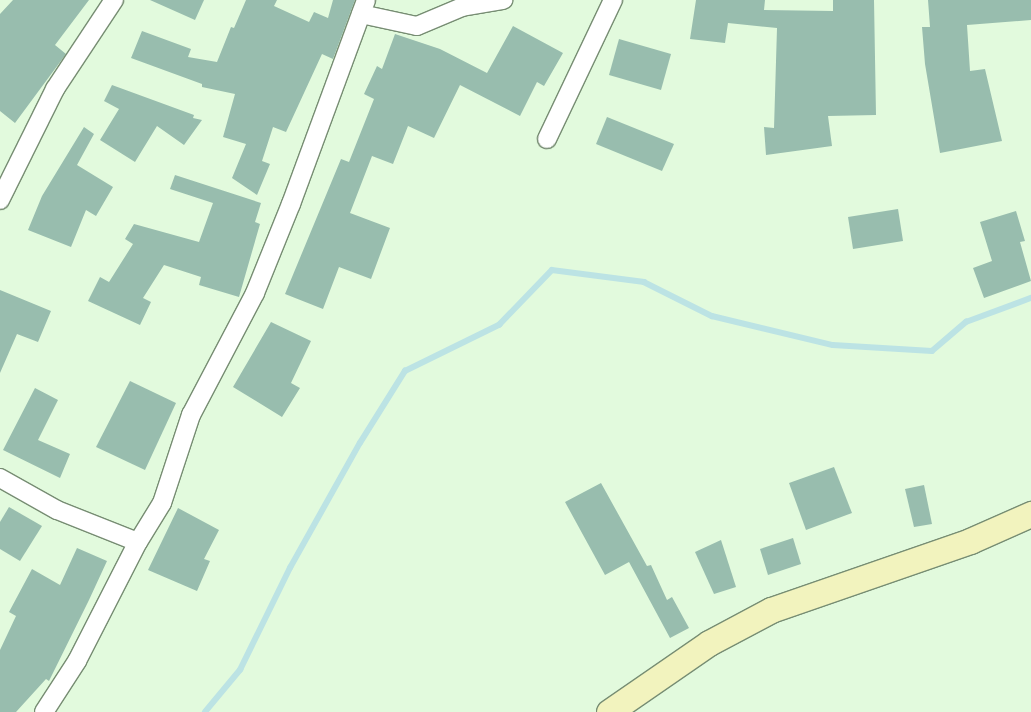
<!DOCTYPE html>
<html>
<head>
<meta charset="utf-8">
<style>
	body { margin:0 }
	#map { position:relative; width:1031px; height:712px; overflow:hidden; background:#e2fadd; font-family:"Open Sans",sans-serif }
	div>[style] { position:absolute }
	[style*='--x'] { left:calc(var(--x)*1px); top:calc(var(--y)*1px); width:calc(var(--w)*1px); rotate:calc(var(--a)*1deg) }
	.stream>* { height:5.5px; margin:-2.75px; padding:0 2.75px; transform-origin:2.75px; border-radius:2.75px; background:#bce3e4 }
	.building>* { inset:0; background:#98bdae }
	.roads { filter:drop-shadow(1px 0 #778d73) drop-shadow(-1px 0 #778d73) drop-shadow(0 1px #778d73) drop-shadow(0 -1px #778d73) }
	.minor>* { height:18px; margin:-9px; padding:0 9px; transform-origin:9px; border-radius:9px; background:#fff }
	.secondary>* { height:25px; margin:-12.5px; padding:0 12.5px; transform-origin:12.5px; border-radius:12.5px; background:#f2f3be }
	span { translate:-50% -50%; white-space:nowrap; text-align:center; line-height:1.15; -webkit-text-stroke:4.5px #e2fadd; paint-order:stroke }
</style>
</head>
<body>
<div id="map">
	<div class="stream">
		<i style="--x:205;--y:712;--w:55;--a:-50.2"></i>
		<i style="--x:240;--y:670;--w:114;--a:-63.9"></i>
		<i style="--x:290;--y:568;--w:143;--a:-60.8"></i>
		<i style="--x:360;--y:443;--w:85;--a:-58"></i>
		<i style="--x:405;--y:371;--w:105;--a:-26.1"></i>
		<i style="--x:499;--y:325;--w:76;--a:-46.1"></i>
		<i style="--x:552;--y:270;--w:93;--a:7.4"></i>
		<i style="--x:644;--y:282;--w:76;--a:26.6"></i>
		<i style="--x:712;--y:316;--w:124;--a:13.5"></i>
		<i style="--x:833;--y:345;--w:99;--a:3.5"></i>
		<i style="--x:932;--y:351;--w:45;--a:-40.5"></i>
		<i style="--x:966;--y:322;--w:69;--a:-20.3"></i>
	</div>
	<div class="building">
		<i style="clip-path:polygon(13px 0,89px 0,55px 45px,66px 54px,15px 123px,0 111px,0 14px)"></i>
		<i style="clip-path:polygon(150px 0,204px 0,195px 20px)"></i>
		<i style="clip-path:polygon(246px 0,277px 0,274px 6px,309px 22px,314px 12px,328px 18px,333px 0,355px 0,333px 59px,322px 54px,286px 132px,273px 127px,262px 161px,270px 164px,257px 195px,232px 178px,246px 144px,223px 137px,235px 94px,202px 87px,202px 84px,131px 58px,142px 31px,191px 49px,188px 57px,217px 62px,231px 27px,234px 28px)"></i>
		<i style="clip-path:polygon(696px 0,765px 0,764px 10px,833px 11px,833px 0,874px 0,876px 115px,828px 116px,832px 146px,766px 155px,764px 127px,774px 128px,777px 28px,728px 23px,725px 43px,690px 39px)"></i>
		<i style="clip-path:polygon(928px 0,1031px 0,1031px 20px,967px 25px,970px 71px,985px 69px,1002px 141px,940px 153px,925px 64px,922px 27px,930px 27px)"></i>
		<i style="clip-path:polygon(513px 26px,563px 53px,544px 86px,537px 82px,520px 116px,460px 85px,434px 138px,408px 126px,393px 164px,372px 156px,350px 213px,390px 228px,371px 279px,339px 267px,323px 309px,285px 294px,341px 159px,349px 162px,374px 99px,364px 94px,377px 66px,382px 69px,395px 34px,440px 49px,487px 73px)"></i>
		<i style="clip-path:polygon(619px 39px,671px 54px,661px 90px,609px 75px)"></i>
		<i style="clip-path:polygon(112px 85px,194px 115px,193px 118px,202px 120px,184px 145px,157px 126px,135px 162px,100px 140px,119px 109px,104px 101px)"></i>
		<i style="clip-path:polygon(607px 117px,674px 144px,662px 171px,596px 144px)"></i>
		<i style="clip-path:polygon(84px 127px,94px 134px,77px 165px,113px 187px,96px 216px,86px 210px,71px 247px,28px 230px,42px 196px)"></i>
		<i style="clip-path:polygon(175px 175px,261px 203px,255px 222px,260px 224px,239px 297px,199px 285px,201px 277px,164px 265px,143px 298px,151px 302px,140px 325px,88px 301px,100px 277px,109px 282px,133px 244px,125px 239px,134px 224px,199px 242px,213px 203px,170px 189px)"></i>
		<i style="clip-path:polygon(898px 209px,903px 241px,853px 249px,848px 217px)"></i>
		<i style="clip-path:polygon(1016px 211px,1025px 241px,1020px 242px,1031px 281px,984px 298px,973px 268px,992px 261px,980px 222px)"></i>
		<i style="clip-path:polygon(0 290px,51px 311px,38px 342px,17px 334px,0 373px)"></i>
		<i style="clip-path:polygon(271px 322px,311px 341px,291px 383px,300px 388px,282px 417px,233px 387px)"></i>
		<i style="clip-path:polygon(130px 381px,176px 403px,145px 470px,96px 447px)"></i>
		<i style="clip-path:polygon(35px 388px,58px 400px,38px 440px,70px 454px,60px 478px,3px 450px)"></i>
		<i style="clip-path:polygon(834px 467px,852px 513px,806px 530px,789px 483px)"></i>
		<i style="clip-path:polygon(601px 483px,647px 566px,651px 565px,667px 600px,672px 597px,689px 628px,670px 638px,629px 562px,605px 575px,565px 502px)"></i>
		<i style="clip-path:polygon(924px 485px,932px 524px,914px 527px,905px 489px)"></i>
		<i style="clip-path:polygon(9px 507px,42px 526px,20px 561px,0 549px,0 522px)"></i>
		<i style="clip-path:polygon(178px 508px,219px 530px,204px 559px,210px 561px,197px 591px,148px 570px)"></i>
		<i style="clip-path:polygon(793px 538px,801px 564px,768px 575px,760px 549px)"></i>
		<i style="clip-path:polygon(721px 540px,736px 587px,714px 594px,695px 552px)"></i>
		<i style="clip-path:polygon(77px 548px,107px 561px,89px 600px,49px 681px,46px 679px,16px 712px,0 712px,0 650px,16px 616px,9px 612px,32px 569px,60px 585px)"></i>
	</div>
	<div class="roads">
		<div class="minor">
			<i style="--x:361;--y:14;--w:57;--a:12.1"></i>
			<i style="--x:417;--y:26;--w:49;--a:-22.9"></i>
			<i style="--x:462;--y:7;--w:42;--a:-9.7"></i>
			<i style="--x:547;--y:139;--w:154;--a:-64.6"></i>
			<i style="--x:0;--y:200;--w:124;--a:-63.6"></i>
			<i style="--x:55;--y:89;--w:107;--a:-56.5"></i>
			<i style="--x:0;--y:478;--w:65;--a:29.3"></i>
			<i style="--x:57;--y:510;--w:87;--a:21.6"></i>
			<i style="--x:44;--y:712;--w:61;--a:-57.1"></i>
			<i style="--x:77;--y:661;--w:134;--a:-62.9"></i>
			<i style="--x:138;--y:542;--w:46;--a:-58.4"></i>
			<i style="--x:162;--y:503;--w:93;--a:-71.8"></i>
			<i style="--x:191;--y:415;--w:138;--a:-62.3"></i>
			<i style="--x:255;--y:293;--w:96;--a:-68"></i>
			<i style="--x:291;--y:204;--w:217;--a:-69.8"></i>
		</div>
		<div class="secondary">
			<i style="--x:609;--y:712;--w:121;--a:-34.6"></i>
			<i style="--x:709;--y:643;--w:70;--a:-28"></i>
			<i style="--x:771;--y:610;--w:211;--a:-19.1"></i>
			<i style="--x:970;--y:541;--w:67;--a:-23.9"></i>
		</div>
	</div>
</div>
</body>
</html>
